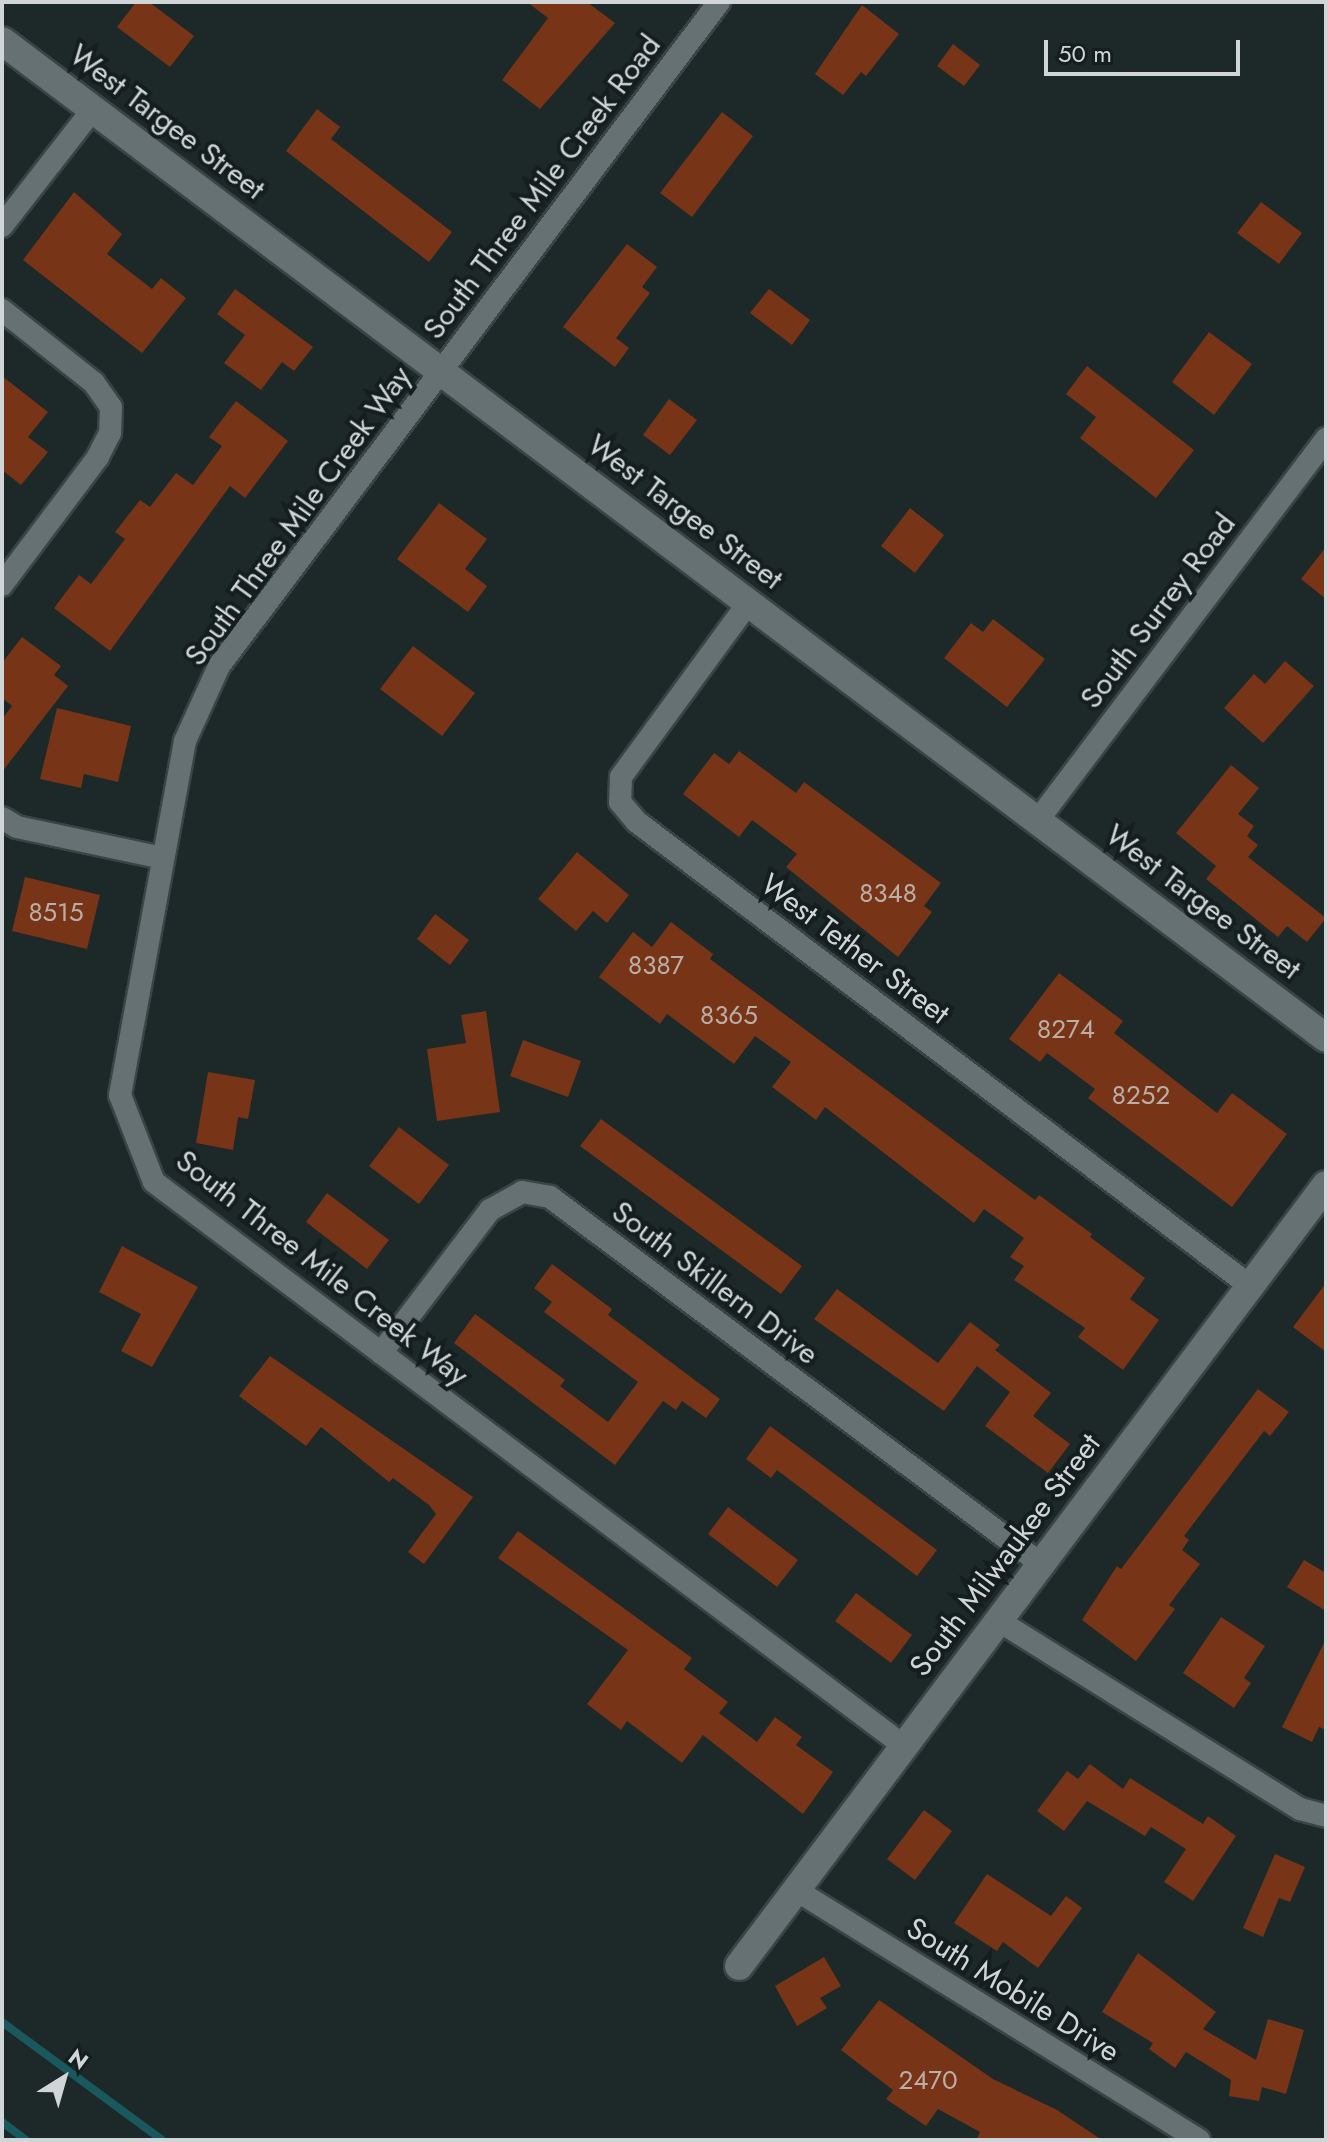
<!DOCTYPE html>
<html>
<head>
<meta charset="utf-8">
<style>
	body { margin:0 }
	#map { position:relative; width:1328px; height:2142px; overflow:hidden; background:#1d2829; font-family:Jost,sans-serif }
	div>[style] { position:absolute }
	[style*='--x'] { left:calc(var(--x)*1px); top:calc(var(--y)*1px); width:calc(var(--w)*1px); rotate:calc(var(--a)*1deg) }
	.stream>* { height:8px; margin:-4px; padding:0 4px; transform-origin:4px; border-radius:4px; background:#19585c }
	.building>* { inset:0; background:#773416 }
	.roads { filter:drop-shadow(2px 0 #3b4444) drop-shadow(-2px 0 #3b4444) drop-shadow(0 2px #3b4444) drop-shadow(0 -2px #3b4444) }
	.minor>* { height:22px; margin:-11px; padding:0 11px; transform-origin:11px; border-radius:11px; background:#657172 }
	.tertiary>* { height:28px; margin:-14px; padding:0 14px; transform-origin:14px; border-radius:14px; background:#657172 }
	span { translate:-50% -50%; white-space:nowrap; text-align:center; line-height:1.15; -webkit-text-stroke:8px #141e1f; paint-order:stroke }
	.number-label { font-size:26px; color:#baaea7 }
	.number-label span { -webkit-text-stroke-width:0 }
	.street-label { font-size:30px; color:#d0d6d7 }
	.frame { position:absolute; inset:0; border:4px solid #d0d6d7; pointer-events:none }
	.north { position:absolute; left:24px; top:2038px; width:80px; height:80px; -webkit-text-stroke:6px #141e1f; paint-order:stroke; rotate:37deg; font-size:22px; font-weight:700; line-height:32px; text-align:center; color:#d0d6d7 }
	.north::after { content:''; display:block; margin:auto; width:28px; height:36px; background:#d0d6d7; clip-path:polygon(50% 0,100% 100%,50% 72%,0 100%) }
	.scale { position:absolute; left:1044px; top:40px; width:196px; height:36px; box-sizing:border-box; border:4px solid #d0d6d7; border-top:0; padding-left:10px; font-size:24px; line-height:28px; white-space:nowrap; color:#d0d6d7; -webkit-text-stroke:6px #141e1f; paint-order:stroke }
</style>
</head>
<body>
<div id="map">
	<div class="stream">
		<i style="--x:2;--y:2022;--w:199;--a:36.4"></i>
		<i style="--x:2;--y:2122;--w:30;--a:37"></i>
	</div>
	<div class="building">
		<i style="clip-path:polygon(136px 2px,149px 2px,194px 36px,170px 67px,117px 27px)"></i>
		<i style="clip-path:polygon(527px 2px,587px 2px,615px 23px,540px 109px,502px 80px,548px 18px)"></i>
		<i style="clip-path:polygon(862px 5px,899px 34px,866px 76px,861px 72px,843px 95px,815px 74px)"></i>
		<i style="clip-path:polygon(953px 44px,980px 65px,964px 86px,937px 66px)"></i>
		<i style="clip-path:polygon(317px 109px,340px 127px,331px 139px,452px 232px,429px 262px,286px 151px)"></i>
		<i style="clip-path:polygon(722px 112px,753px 136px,692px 217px,660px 193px)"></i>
		<i style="clip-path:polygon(74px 192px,122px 234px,107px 254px,152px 289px,161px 278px,186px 298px,142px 353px,23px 260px)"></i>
		<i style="clip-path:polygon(1261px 202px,1302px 233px,1279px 264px,1237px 233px)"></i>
		<i style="clip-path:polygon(627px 244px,657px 267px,642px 287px,650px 293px,616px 338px,629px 348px,615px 367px,563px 327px)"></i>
		<i style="clip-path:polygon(235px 289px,313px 347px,294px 371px,282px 362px,261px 390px,224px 363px,245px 335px,217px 314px)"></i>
		<i style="clip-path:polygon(769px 289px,810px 320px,792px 345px,750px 313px)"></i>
		<i style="clip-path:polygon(1209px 332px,1252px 364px,1214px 415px,1172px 382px)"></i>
		<i style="clip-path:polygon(1087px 366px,1194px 450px,1156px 498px,1080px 438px,1096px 417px,1066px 394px)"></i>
		<i style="clip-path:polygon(2px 376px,48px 412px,28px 437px,48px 452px,21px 485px,2px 470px)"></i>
		<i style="clip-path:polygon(669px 399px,697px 420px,670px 455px,643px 435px)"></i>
		<i style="clip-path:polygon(236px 401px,288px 441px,245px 498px,230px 486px,110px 651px,54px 608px,79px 575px,91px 584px,125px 539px,115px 532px,140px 500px,150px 507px,176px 473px,193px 485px,222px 446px,209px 437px)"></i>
		<i style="clip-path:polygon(439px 503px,487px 539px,465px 569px,487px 586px,468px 612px,397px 559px)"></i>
		<i style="clip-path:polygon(910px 508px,944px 535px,915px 573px,881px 546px)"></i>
		<i style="clip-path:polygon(1326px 547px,1326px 599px,1301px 579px)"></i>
		<i style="clip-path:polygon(993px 619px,1045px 659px,1007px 707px,944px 658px,971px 623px,983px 632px)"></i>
		<i style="clip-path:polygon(22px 637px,61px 666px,54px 675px,68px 686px,2px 772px,2px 719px,12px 706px,2px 698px,2px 663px)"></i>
		<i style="clip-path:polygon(413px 646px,475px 693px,442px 736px,380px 689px)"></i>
		<i style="clip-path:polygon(1285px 661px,1314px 686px,1263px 743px,1224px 708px,1254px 674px,1265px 684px)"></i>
		<i style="clip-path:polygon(57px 708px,131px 726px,118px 782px,84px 774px,81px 788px,40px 779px)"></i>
		<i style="clip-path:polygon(739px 751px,796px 793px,804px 782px,941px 883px,924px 906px,932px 912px,898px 957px,786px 867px,797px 854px,752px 820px,739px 837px,683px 794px,714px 753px,729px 764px)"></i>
		<i style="clip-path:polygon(1231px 765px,1259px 788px,1238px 814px,1254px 826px,1247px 836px,1258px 845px,1248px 857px,1326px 918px,1307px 942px,1287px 926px,1278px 937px,1206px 879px,1216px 866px,1176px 833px)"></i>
		<i style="clip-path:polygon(577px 852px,629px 895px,607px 923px,593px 911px,576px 931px,538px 899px)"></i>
		<i style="clip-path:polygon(25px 877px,100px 895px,87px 949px,12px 931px)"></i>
		<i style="clip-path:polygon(435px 914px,469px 940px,450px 965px,417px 939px)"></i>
		<i style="clip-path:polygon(671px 922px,713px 954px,710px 959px,1035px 1200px,1039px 1195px,1092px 1234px,1090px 1237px,1145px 1278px,1130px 1299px,1159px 1320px,1123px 1370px,1078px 1337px,1085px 1328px,1014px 1280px,1024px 1266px,1010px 1257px,1024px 1238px,984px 1209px,974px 1223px,825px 1107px,816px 1120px,772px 1087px,791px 1062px,755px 1036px,734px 1064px,667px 1014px,660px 1024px,599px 977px,633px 932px,652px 947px)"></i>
		<i style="clip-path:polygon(1059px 973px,1123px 1021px,1114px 1033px,1217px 1113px,1232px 1093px,1287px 1134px,1232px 1207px,1088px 1098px,1095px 1089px,1047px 1053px,1040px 1062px,1009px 1039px)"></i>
		<i style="clip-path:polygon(486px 1011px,500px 1112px,437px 1121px,427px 1049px,466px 1043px,461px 1015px)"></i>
		<i style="clip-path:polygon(523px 1040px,581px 1061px,568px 1097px,510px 1076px)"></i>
		<i style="clip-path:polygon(208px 1072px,255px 1080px,248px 1119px,238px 1117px,233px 1150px,196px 1143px)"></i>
		<i style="clip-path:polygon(601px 1119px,802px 1266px,781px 1294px,580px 1146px)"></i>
		<i style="clip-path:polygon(399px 1127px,449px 1165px,419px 1204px,369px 1166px)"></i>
		<i style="clip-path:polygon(327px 1193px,389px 1240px,367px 1269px,306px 1222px)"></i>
		<i style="clip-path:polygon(122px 1246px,198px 1287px,152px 1367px,121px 1351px,141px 1314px,99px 1292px)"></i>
		<i style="clip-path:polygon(552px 1264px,612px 1309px,608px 1315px,720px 1399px,706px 1418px,682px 1401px,676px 1410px,663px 1401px,615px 1465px,454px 1343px,475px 1314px,565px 1380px,560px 1386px,608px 1422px,638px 1382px,544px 1312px,552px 1302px,534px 1288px)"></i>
		<i style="clip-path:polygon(1326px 1283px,1326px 1352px,1293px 1327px)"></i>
		<i style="clip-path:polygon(837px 1289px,938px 1363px,970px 1322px,1000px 1345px,995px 1350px,1051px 1393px,1033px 1416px,1070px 1444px,1048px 1473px,985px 1426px,1010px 1392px,977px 1366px,944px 1411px,814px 1319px)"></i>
		<i style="clip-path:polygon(270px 1356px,473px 1497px,424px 1564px,408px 1552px,436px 1514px,429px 1505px,393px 1478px,389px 1482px,321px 1427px,306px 1446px,239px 1396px)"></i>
		<i style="clip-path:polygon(1258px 1389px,1289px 1412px,1270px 1436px,1264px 1431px,1184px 1536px,1189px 1540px,1182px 1550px,1200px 1564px,1169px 1605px,1175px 1609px,1136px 1661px,1082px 1620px,1117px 1566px,1121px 1569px)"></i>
		<i style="clip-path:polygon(770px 1426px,937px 1550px,917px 1576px,777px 1470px,771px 1478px,746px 1459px)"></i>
		<i style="clip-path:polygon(728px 1507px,798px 1560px,777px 1587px,708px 1534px)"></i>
		<i style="clip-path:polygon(518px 1531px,692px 1658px,684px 1669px,728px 1702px,719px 1713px,757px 1742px,775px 1717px,802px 1737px,796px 1745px,833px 1772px,803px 1814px,703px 1735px,682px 1763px,627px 1721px,621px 1730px,587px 1704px,628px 1650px,498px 1558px)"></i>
		<i style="clip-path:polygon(1304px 1560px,1326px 1573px,1326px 1611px,1287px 1587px)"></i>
		<i style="clip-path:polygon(856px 1593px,912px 1635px,891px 1663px,835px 1621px)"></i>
		<i style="clip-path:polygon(1221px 1617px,1265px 1646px,1244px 1678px,1251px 1683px,1234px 1708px,1183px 1673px)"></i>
		<i style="clip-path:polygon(1326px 1639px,1326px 1730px,1319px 1727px,1312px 1742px,1282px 1727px)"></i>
		<i style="clip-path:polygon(1090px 1764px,1123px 1789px,1130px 1778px,1203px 1824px,1208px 1816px,1236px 1836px,1193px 1901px,1164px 1882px,1186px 1849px,1151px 1827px,1145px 1836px,1087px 1801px,1064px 1831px,1037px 1811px,1067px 1771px,1078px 1779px)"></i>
		<i style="clip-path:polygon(924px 1810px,952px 1831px,915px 1880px,887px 1859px)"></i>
		<i style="clip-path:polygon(1275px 1854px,1305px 1867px,1290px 1902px,1279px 1898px,1263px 1937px,1243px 1928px)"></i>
		<i style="clip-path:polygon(987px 1874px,1051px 1916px,1066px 1896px,1082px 1908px,1038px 1968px,1003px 1942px,997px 1951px,954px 1923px)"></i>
		<i style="clip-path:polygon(1138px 1953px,1216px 2012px,1203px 2029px,1256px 2060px,1268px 2019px,1304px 2030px,1286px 2094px,1262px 2087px,1259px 2101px,1229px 2096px,1231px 2080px,1186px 2052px,1175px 2068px,1149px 2049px,1153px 2043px,1102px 2012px)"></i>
		<i style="clip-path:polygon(824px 1957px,841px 1986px,820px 1998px,827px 2008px,797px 2026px,775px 1986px)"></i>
		<i style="clip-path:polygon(879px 2000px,993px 2079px,1057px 2110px,1102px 2140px,976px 2140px,980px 2132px,938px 2109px,926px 2126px,886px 2099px,893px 2090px,841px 2050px)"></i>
	</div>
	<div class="roads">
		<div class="minor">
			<i style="--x:719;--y:2;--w:831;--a:126.98"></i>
			<i style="--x:219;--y:666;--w:82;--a:114.4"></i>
			<i style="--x:185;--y:741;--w:360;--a:100.4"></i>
			<i style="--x:120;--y:1095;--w:93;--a:68.7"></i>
			<i style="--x:154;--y:1182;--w:938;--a:36.94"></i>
			<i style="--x:2;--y:226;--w:148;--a:-52.1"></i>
			<i style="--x:2;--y:310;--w:117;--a:38.4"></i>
			<i style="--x:94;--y:383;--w:29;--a:55"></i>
			<i style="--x:111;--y:407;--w:26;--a:92"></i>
			<i style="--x:110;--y:433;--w:27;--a:117"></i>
			<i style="--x:98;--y:457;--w:160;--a:126.9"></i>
			<i style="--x:749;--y:602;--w:217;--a:126.2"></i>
			<i style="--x:621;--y:777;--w:25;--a:92"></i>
			<i style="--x:620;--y:802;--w:26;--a:50"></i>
			<i style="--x:637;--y:822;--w:769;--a:37.12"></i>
			<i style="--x:2;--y:818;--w:17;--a:31"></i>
			<i style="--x:17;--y:827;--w:149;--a:12"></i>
			<i style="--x:1038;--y:820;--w:478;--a:-52.9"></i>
			<i style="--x:381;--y:1353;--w:180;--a:-52.7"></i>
			<i style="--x:490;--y:1210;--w:37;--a:-29"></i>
			<i style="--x:522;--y:1192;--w:28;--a:10"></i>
			<i style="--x:550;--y:1197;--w:613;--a:36.78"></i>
			<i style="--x:999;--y:1621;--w:355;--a:32"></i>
			<i style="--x:1300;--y:1809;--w:27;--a:15"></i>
			<i style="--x:796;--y:1890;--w:474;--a:31.8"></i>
		</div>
		<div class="tertiary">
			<i style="--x:2;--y:41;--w:1657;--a:36.98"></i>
			<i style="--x:739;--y:1966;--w:977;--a:-53.07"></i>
		</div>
	</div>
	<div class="number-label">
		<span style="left:888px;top:894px">8348</span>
		<span style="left:56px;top:913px">8515</span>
		<span style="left:656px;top:966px">8387</span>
		<span style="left:729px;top:1016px">8365</span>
		<span style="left:1066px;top:1030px">8274</span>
		<span style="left:1141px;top:1096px">8252</span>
		<span style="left:928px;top:2081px">2470</span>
	</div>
	<div class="street-label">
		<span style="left:167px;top:122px;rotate:37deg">West Targee Street</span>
		<span style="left:542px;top:187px;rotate:-53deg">South Three Mile Creek Road</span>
		<span style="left:685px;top:512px;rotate:37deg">West Targee Street</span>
		<span style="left:298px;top:516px;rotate:-54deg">South Three Mile Creek Way</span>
		<span style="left:1158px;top:611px;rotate:-53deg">South Surrey Road</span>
		<span style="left:1203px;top:902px;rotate:37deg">West Targee Street</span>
		<span style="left:855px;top:949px;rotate:37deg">West Tether Street</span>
		<span style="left:322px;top:1268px;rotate:38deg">South Three Mile Creek Way</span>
		<span style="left:715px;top:1283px;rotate:37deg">South Skillern Drive</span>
		<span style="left:1005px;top:1555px;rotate:-53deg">South Milwaukee Street</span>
		<span style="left:1013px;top:1990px;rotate:32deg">South Mobile Drive</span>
	</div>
	<div class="frame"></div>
	<div class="north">N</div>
	<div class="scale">50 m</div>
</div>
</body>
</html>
